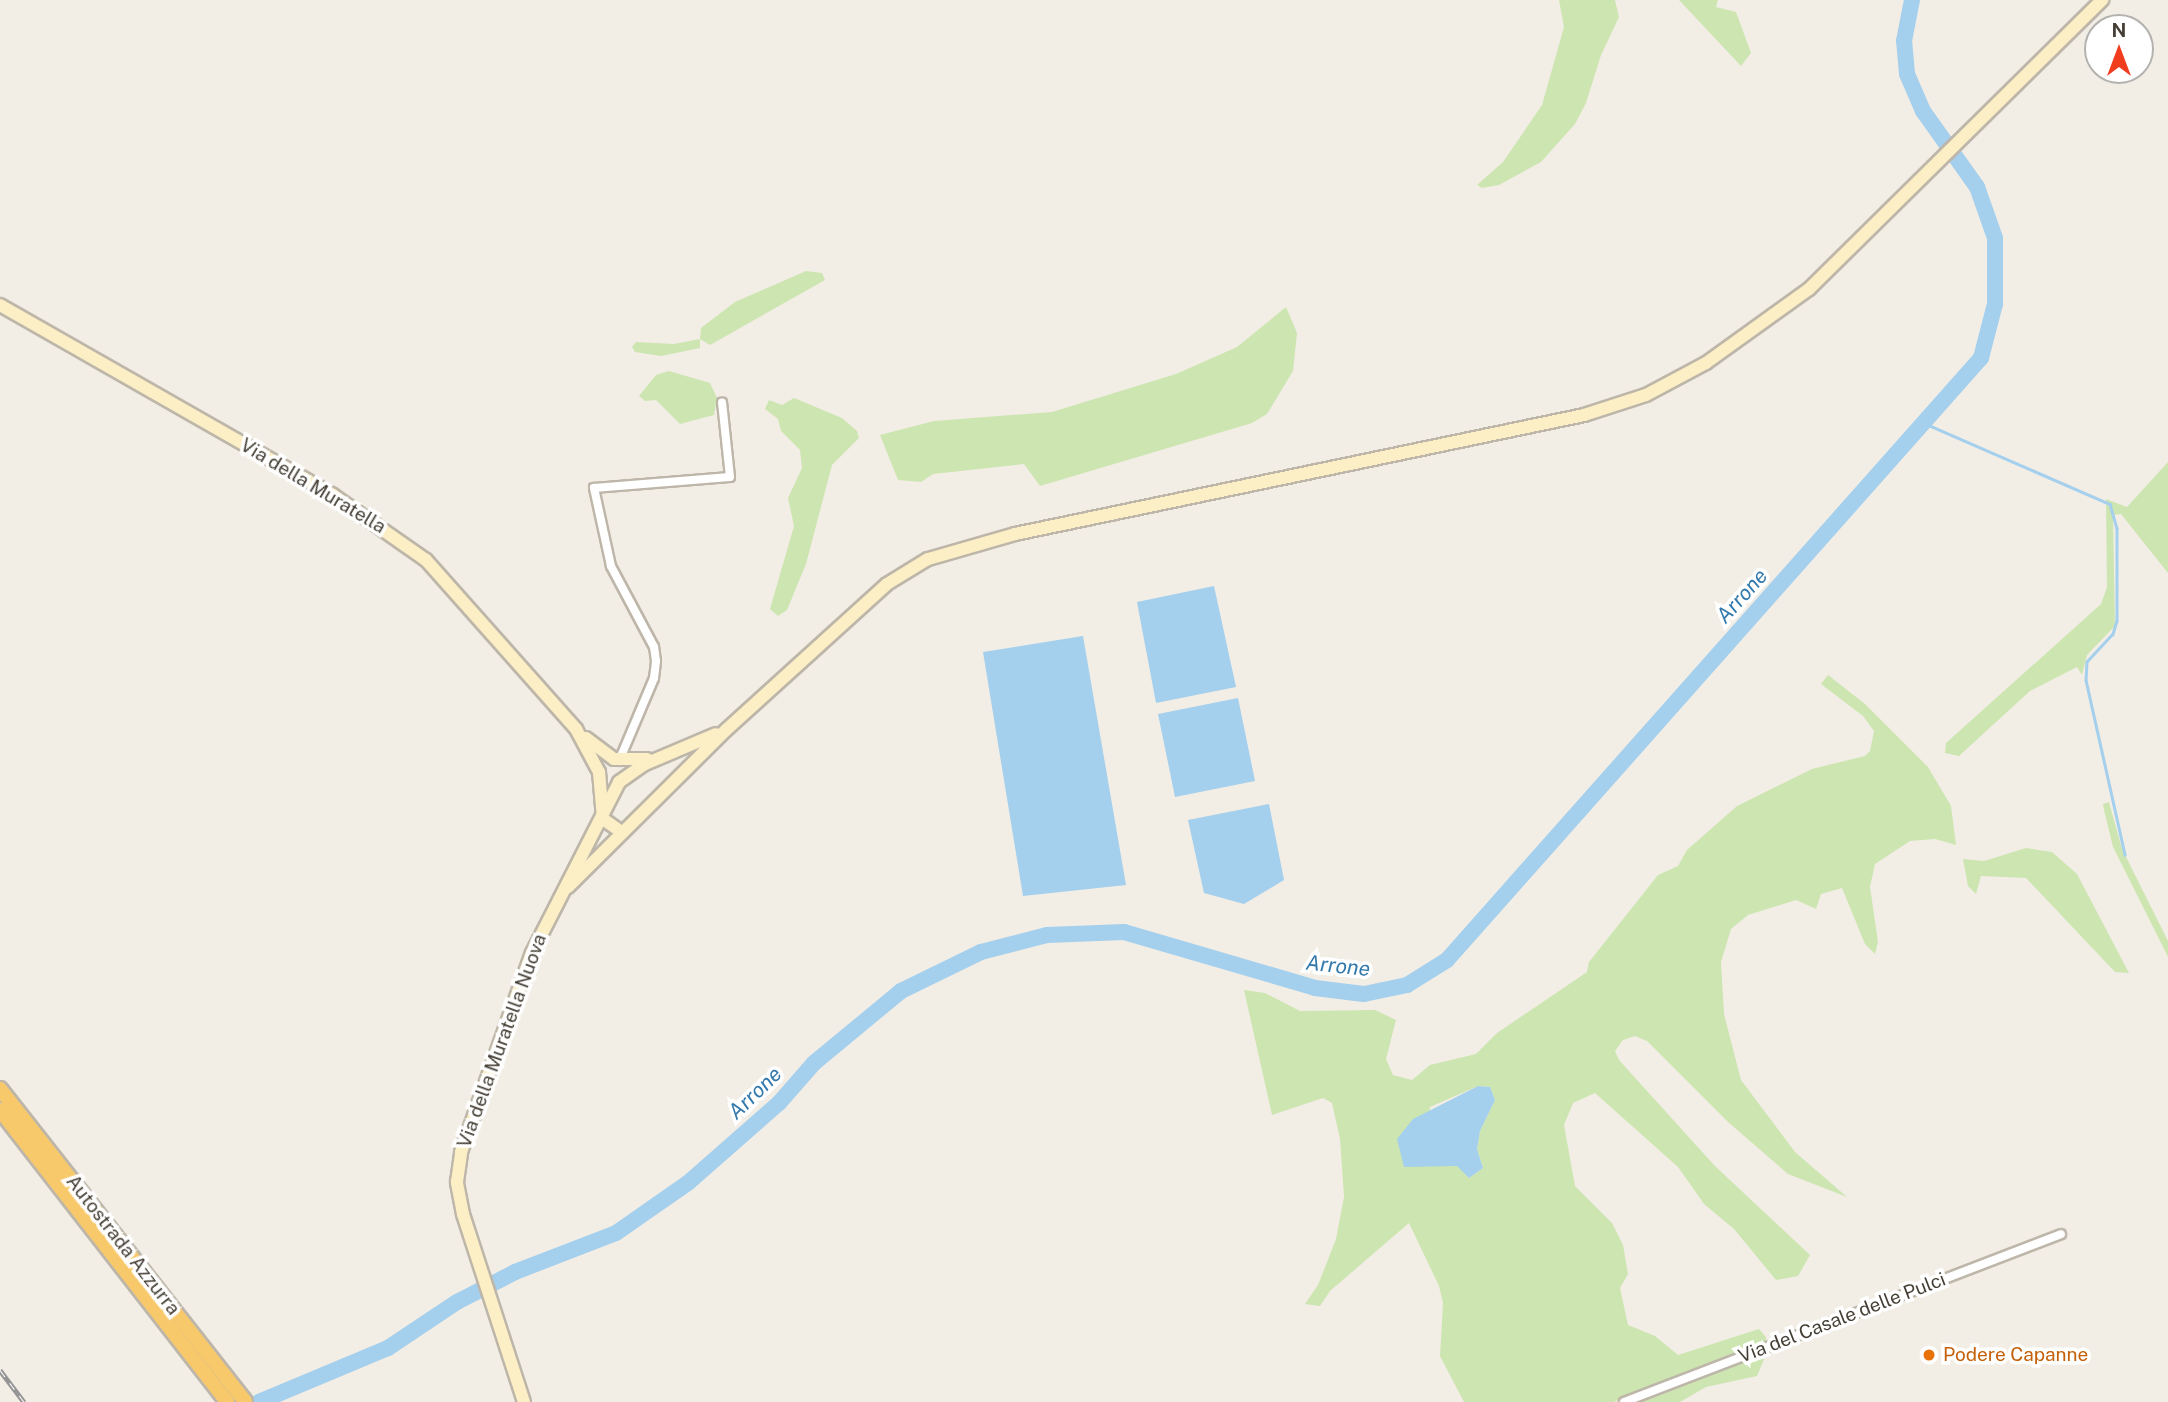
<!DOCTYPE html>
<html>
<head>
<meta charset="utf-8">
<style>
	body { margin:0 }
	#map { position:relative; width:2168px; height:1402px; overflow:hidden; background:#f2eee6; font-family:"Public Sans",sans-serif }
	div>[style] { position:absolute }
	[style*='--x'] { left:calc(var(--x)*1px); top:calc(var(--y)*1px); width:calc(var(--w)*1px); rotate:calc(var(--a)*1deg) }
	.green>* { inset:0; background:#cde5b0 }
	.water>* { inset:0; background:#a4cfed }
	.stream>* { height:2.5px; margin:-1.25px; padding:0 1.25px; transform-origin:1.25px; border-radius:1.25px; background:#a4cfed }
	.river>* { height:16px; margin:-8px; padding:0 8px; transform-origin:8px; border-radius:8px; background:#a4cfed }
	.roads { filter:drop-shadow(2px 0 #bdb6a9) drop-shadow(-2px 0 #bdb6a9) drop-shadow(0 2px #bdb6a9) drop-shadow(0 -2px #bdb6a9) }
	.street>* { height:8px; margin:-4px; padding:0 4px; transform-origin:4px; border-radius:4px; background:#fff }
	.secondary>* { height:12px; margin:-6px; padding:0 6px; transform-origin:6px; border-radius:6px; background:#fcefc6 }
	.highway>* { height:14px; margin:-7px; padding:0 7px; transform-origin:7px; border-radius:7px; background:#f8c96b }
	.rail>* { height:5px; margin-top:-2.5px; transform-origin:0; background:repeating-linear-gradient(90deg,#fff 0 8px,#959595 0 16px); box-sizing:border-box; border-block:2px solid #959595 }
	.dots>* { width:19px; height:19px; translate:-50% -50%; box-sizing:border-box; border:4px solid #fff; border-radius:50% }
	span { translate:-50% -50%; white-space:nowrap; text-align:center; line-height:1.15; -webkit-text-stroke:7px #fff; paint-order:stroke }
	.street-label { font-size:19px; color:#443e35 }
	.food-label { font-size:19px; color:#c56008 }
	.left { translate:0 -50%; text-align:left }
	.water-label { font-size:21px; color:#3379ac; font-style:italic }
	.north { position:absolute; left:2084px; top:14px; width:70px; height:70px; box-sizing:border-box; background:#fff; border:2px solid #b4b2ae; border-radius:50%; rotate:0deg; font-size:19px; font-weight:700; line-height:28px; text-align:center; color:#443e35 }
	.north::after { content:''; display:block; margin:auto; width:24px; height:32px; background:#f13d1e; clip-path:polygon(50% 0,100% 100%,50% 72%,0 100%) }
</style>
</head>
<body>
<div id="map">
	<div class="green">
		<i style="clip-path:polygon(1559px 0,1615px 0,1619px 17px,1601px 55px,1586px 103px,1575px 124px,1541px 162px,1499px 185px,1482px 188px,1477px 185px,1503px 162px,1542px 105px,1564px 27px)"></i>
		<i style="clip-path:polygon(1679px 0,1718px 0,1716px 7px,1736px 12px,1751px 53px,1741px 66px)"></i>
		<i style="clip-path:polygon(806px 271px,822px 273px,825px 280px,710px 345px,700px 339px,700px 348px,661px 356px,635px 352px,632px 347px,636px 342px,674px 344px,700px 339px,701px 328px,735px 302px)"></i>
		<i style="clip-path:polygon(1286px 307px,1297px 333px,1293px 371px,1267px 414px,1252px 423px,1040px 486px,1024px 464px,933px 474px,921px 482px,898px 480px,880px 435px,934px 421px,1052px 412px,1176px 374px,1237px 347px)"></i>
		<i style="clip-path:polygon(669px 371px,710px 383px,717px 398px,714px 415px,680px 424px,656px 400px,645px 401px,639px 396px,656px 375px)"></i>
		<i style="clip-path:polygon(794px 398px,842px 418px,857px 431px,859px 438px,832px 465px,806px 564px,787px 610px,778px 616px,770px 609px,794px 526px,788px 498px,802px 468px,800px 450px,781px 431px,778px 419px,765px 409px,769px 400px,782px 405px)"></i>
		<i style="clip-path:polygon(2168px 462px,2168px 573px,2121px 514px,2113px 515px,2115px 626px,2087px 655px,2082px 675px,2077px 667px,2030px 691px,1959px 756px,1945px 753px,1946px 743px,2101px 604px,2107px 587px,2106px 499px,2127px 507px)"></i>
		<i style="clip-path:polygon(evenodd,1828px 675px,1865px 704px,1928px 767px,1951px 806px,1956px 845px,1935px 839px,1910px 841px,1875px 864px,1870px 887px,1878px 942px,1875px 954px,1865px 944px,1842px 888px,1821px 894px,1816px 909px,1796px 900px,1748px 915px,1731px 929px,1721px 962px,1724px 1014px,1741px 1080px,1795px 1152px,1847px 1197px,1788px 1174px,1728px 1122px,1647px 1041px,1635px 1036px,1623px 1040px,1615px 1051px,1619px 1060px,1714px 1165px,1810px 1255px,1798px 1276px,1776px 1280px,1734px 1229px,1704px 1204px,1678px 1167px,1595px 1093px,1573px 1103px,1564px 1125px,1575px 1186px,1612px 1223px,1623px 1245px,1628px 1274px,1620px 1288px,1628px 1325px,1655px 1336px,1678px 1355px,1759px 1329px,1766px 1337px,1767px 1352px,1757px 1376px,1706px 1387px,1680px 1402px,1639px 1402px,1631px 1394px,1614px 1402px,1464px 1402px,1440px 1356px,1443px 1303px,1439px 1286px,1409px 1223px,1330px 1291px,1320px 1306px,1305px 1304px,1318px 1285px,1336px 1239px,1344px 1197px,1340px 1139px,1332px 1103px,1323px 1098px,1272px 1115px,1244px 990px,1265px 993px,1300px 1011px,1375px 1010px,1396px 1020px,1386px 1059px,1393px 1075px,1412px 1080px,1430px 1065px,1476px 1054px,1497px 1033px,1587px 972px,1589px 962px,1658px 875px,1678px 866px,1687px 850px,1737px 806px,1812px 769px,1865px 756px,1870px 751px,1874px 731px,1863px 716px,1821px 684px,1828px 675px,1478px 1086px,1490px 1087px,1495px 1100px,1480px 1131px,1477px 1149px,1483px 1168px,1469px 1178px,1458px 1166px,1426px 1164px,1430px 1107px,1478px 1086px)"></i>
		<i style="clip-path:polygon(2109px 802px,2122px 849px,2168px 941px,2168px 957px,2113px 847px,2104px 810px,2103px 804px)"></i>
		<i style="clip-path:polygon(2026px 848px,2052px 852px,2077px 874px,2129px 973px,2115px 972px,2026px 878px,1981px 876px,1976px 894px,1968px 886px,1963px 859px,1984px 861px)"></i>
	</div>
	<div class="water">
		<i style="clip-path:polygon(1214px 586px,1236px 687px,1156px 703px,1137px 602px)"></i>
		<i style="clip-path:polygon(1083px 636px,1126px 885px,1023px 896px,983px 652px)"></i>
		<i style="clip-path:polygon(1238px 698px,1255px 781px,1175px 797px,1158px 714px)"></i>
		<i style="clip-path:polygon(1269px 804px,1284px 880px,1244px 904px,1204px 893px,1188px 820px)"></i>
		<i style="clip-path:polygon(1478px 1086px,1490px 1087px,1495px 1100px,1480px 1131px,1477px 1149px,1483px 1168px,1469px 1178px,1457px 1166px,1404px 1167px,1397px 1139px,1413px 1119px)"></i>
	</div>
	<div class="stream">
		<i style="--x:1926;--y:424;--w:201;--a:23.5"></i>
		<i style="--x:2110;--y:504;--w:25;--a:74"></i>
		<i style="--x:2117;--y:528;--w:93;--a:90"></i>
		<i style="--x:2117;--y:621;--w:14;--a:107"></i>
		<i style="--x:2113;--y:634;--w:38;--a:133"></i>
		<i style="--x:2087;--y:662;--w:18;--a:93"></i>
		<i style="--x:2086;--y:680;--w:179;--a:77.4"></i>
	</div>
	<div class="river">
		<i style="--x:259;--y:1402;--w:140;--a:-22.7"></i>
		<i style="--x:388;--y:1348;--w:83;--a:-33.7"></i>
		<i style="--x:457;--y:1302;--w:65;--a:-27.3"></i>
		<i style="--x:515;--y:1272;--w:108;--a:-21.1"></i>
		<i style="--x:616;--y:1233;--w:89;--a:-34.9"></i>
		<i style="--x:689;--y:1182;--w:120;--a:-41.3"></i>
		<i style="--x:779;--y:1103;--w:53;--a:-48.8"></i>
		<i style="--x:814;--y:1063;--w:113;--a:-39.6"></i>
		<i style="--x:901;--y:991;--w:89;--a:-26"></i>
		<i style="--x:981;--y:952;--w:68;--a:-14.4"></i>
		<i style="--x:1047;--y:935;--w:77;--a:-2.2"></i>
		<i style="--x:1124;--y:932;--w:199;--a:16.3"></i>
		<i style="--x:1315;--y:988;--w:49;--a:7"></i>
		<i style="--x:1364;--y:994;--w:44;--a:-11.8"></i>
		<i style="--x:1407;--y:985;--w:47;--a:-32"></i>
		<i style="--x:1447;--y:960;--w:805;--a:-48.43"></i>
		<i style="--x:1981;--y:358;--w:56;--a:-75.5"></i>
		<i style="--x:1995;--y:304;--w:66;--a:-90"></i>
		<i style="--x:1995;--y:238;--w:54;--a:-109.4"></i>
		<i style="--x:1977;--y:187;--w:93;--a:-125.4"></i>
		<i style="--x:1923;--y:111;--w:40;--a:-113.4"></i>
		<i style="--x:1907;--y:74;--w:33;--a:-95"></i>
		<i style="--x:1904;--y:41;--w:42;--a:-79"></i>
	</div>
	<div class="roads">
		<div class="street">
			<i style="--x:619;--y:761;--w:90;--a:-67.1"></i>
			<i style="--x:654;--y:678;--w:17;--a:-83"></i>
			<i style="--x:656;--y:661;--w:14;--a:-98"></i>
			<i style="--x:654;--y:647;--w:92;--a:-118"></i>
			<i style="--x:611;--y:566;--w:80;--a:-102.3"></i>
			<i style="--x:594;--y:488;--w:136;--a:-4.6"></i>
			<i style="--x:730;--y:477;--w:75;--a:-96.1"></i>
			<i style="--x:1624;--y:1402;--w:468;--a:-21"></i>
		</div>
		<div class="secondary">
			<i style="--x:0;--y:305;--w:383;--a:29.7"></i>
			<i style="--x:333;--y:495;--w:113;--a:35"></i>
			<i style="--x:426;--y:560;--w:226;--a:48.4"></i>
			<i style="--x:576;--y:729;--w:49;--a:61.9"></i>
			<i style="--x:599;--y:772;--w:47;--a:85.1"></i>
			<i style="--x:603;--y:819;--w:21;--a:35"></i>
			<i style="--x:586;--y:738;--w:35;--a:37"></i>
			<i style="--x:614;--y:759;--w:33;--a:0"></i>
			<i style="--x:568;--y:887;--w:223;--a:-44.8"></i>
			<i style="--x:726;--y:730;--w:217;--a:-42.2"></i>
			<i style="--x:887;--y:584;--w:48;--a:-31.4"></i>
			<i style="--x:928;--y:559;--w:91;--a:-16"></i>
			<i style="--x:1015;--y:534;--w:581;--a:-11.81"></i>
			<i style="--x:1584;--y:415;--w:65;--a:-17.9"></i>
			<i style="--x:1646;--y:395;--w:68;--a:-28.1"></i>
			<i style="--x:1706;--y:363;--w:127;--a:-35.7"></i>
			<i style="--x:1809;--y:289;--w:412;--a:-44.6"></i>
			<i style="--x:524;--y:1402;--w:198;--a:-108"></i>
			<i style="--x:463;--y:1214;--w:33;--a:-101"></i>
			<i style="--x:457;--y:1182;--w:30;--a:-82"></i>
			<i style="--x:461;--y:1152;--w:211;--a:-70.4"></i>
			<i style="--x:532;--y:953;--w:192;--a:-63"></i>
			<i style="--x:619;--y:782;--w:29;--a:-35"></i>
			<i style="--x:643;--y:765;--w:79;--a:-23"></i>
		</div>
		<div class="highway">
			<i style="--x:0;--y:1089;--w:397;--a:51.9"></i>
			<i style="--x:0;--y:1110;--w:370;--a:52.1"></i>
		</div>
	</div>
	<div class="rail">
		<i style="--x:0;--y:1370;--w:40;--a:53"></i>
	</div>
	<div class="dots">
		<i style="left:1929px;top:1355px;background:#e8710a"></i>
	</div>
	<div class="street-label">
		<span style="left:313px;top:486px;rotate:31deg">Via della Muratella</span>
		<span style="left:502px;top:1041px;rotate:-70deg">Via della Muratella Nuova</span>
		<span style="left:123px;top:1245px;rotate:52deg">Autostrada Azzurra</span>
		<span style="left:1842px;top:1318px;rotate:-21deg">Via del Casale delle Pulci</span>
	</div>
	<div class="food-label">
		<span class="left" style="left:1943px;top:1355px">Podere Capanne</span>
	</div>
	<div class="water-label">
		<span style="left:1742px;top:596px;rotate:-48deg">Arrone</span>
		<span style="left:1338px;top:966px;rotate:6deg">Arrone</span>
		<span style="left:755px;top:1093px;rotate:-44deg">Arrone</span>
	</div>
	<div class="north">N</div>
</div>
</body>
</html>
